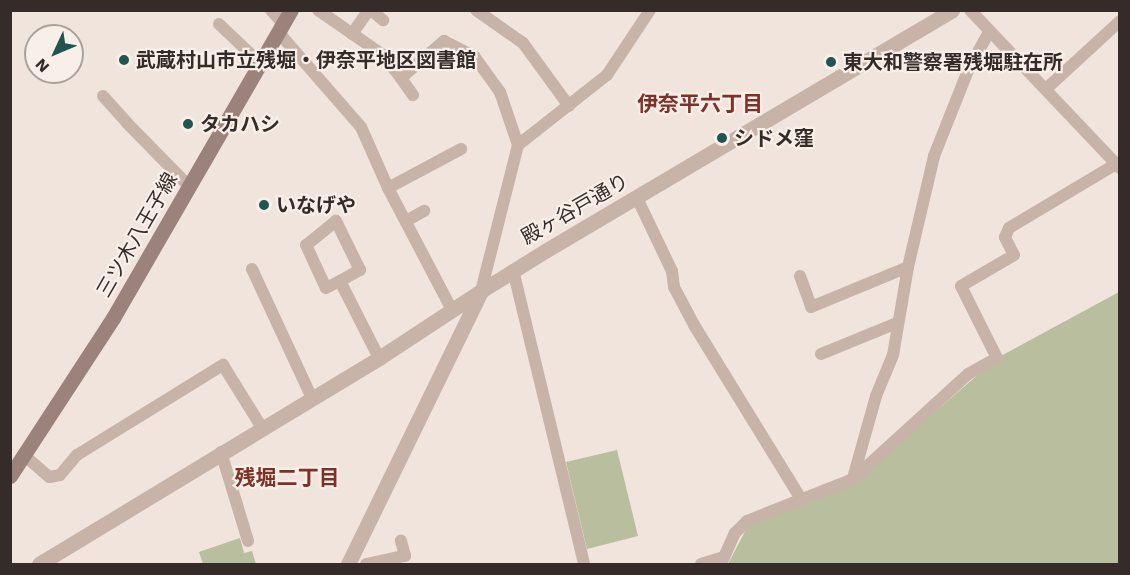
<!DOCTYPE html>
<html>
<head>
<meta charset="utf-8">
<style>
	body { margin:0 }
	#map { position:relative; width:1130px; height:575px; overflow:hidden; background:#f0e4dd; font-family:"Work Sans","Noto Sans JP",sans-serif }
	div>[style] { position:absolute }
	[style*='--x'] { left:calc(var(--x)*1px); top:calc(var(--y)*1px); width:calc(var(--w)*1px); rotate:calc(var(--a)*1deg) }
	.green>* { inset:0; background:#b8be9e }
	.minor>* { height:12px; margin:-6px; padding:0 6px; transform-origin:6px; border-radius:6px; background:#c8b3a9 }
	.tertiary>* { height:15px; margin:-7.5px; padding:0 7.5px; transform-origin:7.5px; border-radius:7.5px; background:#c8b3a9 }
	.secondary>* { height:15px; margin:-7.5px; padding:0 7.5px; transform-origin:7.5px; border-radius:7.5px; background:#9b827b }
	.dots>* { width:16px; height:16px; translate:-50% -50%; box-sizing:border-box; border:3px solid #f8efe9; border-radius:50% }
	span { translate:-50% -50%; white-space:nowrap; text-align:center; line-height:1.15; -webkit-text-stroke:4.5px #f8efe9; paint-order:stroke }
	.poi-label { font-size:20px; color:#352b29; font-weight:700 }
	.left { translate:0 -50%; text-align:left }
	.street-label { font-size:20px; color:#352b29 }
	.neighbourhood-label { font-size:21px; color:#7f3027; font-weight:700 }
	.frame { position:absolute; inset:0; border:12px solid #352b29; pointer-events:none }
	.north { position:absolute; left:24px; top:24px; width:60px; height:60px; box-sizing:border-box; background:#f8efe9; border:2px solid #aaa19c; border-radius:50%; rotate:226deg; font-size:16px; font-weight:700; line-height:24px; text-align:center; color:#352b29 }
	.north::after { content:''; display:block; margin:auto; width:21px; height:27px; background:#215450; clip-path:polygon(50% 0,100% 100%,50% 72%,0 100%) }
</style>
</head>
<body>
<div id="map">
	<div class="green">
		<i style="clip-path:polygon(1119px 292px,1119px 564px,728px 564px,752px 518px,853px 479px,905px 438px,997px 358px)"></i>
		<i style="clip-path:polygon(617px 450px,638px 536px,587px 549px,566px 462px)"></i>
		<i style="clip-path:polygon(240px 538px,244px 553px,252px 551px,256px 564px,203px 564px,199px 552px)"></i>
	</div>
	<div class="minor">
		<i style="--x:271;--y:10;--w:18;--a:49"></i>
		<i style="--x:318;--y:10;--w:79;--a:34.7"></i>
		<i style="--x:383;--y:55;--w:29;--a:52"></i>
		<i style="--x:401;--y:78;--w:57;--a:-40.7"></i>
		<i style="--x:444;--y:41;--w:34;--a:27"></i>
		<i style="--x:474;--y:56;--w:44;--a:54.2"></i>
		<i style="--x:500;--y:92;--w:56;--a:71.2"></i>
		<i style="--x:518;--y:145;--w:151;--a:104.2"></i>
		<i style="--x:371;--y:10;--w:16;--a:40"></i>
		<i style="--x:476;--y:10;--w:57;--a:35.1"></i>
		<i style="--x:523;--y:43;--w:78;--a:53.9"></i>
		<i style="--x:970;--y:10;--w:218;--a:46.5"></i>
		<i style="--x:219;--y:24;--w:58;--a:43.6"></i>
		<i style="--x:279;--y:33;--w:125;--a:48.9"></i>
		<i style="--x:361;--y:127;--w:67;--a:66.1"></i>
		<i style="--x:388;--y:188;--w:138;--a:62.3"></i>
		<i style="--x:352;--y:34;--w:29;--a:-55"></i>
		<i style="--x:401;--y:78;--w:21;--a:55"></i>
		<i style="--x:1046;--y:89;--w:100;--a:-42.6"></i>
		<i style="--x:103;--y:96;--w:36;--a:48"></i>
		<i style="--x:127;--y:123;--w:90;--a:45.5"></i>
		<i style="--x:518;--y:145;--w:113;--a:-38.2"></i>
		<i style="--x:607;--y:75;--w:78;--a:-56.5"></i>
		<i style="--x:388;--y:188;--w:83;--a:-28.1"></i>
		<i style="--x:637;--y:198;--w:81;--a:64.4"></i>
		<i style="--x:672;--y:271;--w:16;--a:83"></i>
		<i style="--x:674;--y:287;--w:43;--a:62.2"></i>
		<i style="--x:694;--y:325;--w:204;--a:58.4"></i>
		<i style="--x:406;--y:221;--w:21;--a:-29"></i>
		<i style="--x:252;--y:269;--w:142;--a:65.1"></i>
		<i style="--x:513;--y:270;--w:302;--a:76.4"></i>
		<i style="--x:800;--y:276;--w:33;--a:70"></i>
		<i style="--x:811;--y:307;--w:105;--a:-22.4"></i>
		<i style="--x:340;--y:281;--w:23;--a:-29"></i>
		<i style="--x:360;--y:270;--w:55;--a:-116.1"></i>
		<i style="--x:336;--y:221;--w:38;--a:141"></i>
		<i style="--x:306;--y:245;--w:47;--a:65.1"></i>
		<i style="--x:326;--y:288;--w:16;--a:-27"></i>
		<i style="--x:340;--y:281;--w:86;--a:63.1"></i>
		<i style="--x:821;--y:354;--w:82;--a:-22.2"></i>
		<i style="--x:221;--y:452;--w:93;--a:73.1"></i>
		<i style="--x:25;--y:456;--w:32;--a:41"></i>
		<i style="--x:49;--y:477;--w:11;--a:-10"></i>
		<i style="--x:60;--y:475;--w:26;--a:-50"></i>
		<i style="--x:77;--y:455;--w:172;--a:-31.7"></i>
		<i style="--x:223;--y:365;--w:74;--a:58.2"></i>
		<i style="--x:853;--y:478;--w:85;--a:-74.3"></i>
		<i style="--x:876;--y:396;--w:44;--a:-67.5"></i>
		<i style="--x:893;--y:355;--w:89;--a:-80.3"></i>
		<i style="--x:908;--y:267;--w:114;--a:-76.8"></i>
		<i style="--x:934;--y:156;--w:95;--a:-68.3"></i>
		<i style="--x:969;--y:68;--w:41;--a:-60.9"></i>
		<i style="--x:366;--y:564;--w:40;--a:-12"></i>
		<i style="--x:405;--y:556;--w:16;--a:-105"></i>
		<i style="--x:701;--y:564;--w:24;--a:-17"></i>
		<i style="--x:721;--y:564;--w:34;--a:-66"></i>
		<i style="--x:735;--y:533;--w:17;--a:-45"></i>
		<i style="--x:747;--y:521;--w:114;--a:-21.6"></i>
		<i style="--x:853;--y:479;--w:156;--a:-42.4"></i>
		<i style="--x:968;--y:374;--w:33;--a:-29"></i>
		<i style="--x:997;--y:358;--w:80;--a:-116.6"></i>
		<i style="--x:961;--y:286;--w:61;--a:-30.3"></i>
		<i style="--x:1014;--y:255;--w:20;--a:-117"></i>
		<i style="--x:1005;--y:237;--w:10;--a:-66"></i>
		<i style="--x:1009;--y:228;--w:125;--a:-30.9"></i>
	</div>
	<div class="tertiary">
		<i style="--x:39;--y:564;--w:398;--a:-31.2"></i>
		<i style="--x:379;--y:358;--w:122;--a:-33.3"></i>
		<i style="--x:348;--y:564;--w:304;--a:-64"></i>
		<i style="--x:481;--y:291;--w:75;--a:-32"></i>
		<i style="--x:545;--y:251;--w:473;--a:-30.6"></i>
	</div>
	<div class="secondary">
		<i style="--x:10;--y:476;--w:189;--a:-56.9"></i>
		<i style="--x:113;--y:318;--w:356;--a:-60"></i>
	</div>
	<div class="dots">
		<i style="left:124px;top:60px;background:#215450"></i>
		<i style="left:831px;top:62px;background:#215450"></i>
		<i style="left:188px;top:124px;background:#215450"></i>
		<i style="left:722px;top:138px;background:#215450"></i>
		<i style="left:264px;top:205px;background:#215450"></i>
	</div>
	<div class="poi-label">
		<span class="left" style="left:136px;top:60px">武蔵村山市立残堀・伊奈平地区図書館</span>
		<span class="left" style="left:843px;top:62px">東大和警察署残堀駐在所</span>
		<span class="left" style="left:200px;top:124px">タカハシ</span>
		<span class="left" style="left:734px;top:138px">シドメ窪</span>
		<span class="left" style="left:276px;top:205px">いなげや</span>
	</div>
	<div class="street-label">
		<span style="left:575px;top:209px;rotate:-30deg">殿ヶ谷戸通り</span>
		<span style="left:137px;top:235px;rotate:-60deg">三ツ木八王子線</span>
	</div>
	<div class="neighbourhood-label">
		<span style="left:700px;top:104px">伊奈平六丁目</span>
		<span style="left:287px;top:478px">残堀二丁目</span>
	</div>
	<div class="frame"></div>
	<div class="north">N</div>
</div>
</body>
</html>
